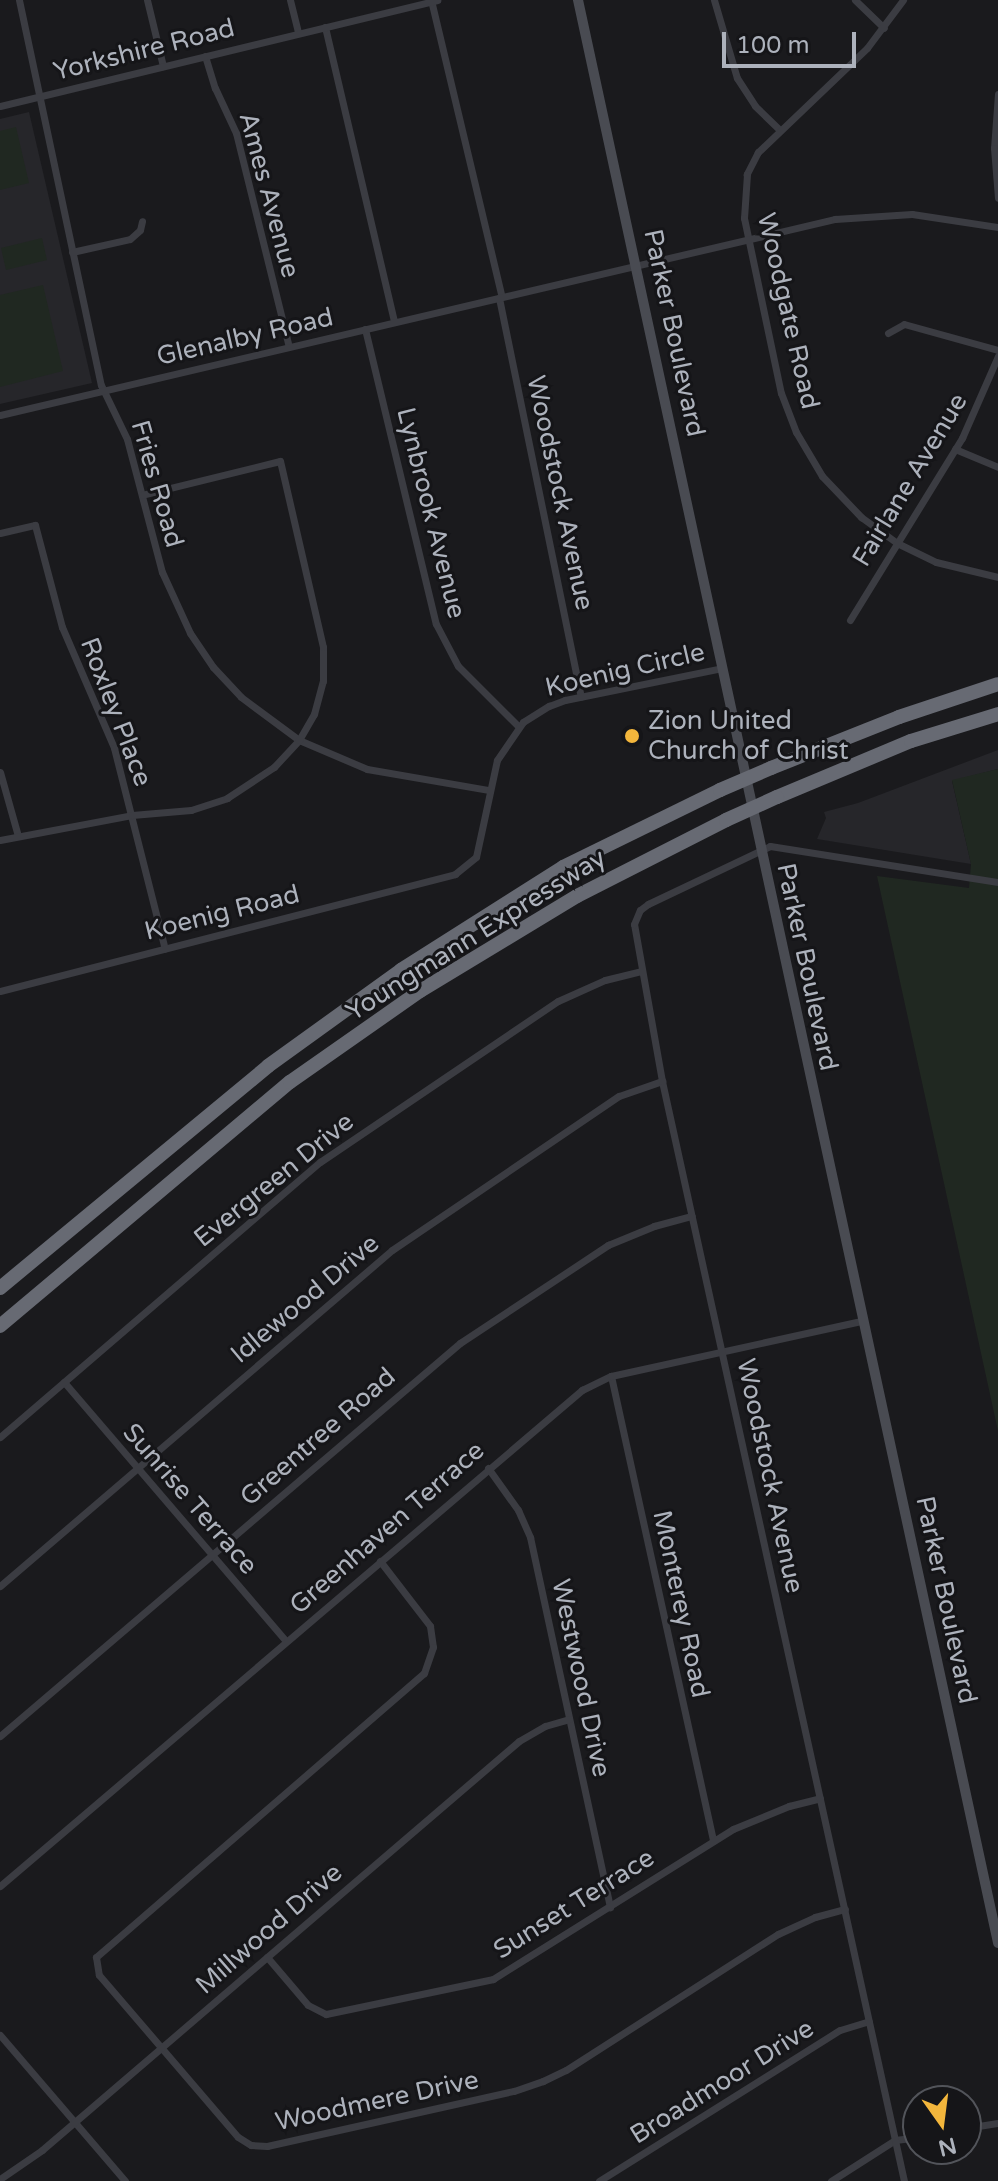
<!DOCTYPE html>
<html>
<head>
<meta charset="utf-8">
<style>
	body { margin:0 }
	#map { position:relative; width:998px; height:2181px; overflow:hidden; background:#1a1a1d; font-family:"Varela Round",sans-serif }
	div>[style] { position:absolute }
	[style*='--x'] { left:calc(var(--x)*1px); top:calc(var(--y)*1px); width:calc(var(--w)*1px); rotate:calc(var(--a)*1deg) }
	.built>* { inset:0; background:#26262a }
	.green>* { inset:0; background:#202821 }
	.street>* { height:7px; margin:-3.5px; padding:0 3.5px; transform-origin:3.5px; border-radius:3.5px; background:#3b3c42 }
	.secondary>* { height:10px; margin:-5px; padding:0 5px; transform-origin:5px; border-radius:5px; background:#494b52 }
	.highway>* { height:14px; margin:-7px; padding:0 7px; transform-origin:7px; border-radius:7px; background:#676a73 }
	.highway-bridge>* { height:14px; margin:-7px; padding:0 7px; transform-origin:7px; border-radius:7px; background:#676a73 }
	.dots>* { width:22px; height:22px; translate:-50% -50%; box-sizing:border-box; border:4px solid #151518; border-radius:50% }
	span { translate:-50% -50%; white-space:nowrap; text-align:center; line-height:1.15; -webkit-text-stroke:6px #151518; paint-order:stroke }
	.street-label { font-size:26px; color:#adb2bc }
	.poi-label { font-size:26px; color:#adb2bc }
	.left { translate:0 -50%; text-align:left }
	.north { position:absolute; left:902px; top:2085px; width:80px; height:80px; box-sizing:border-box; background:#151518; border:2px solid #52545a; border-radius:50%; rotate:166deg; font-size:22px; font-weight:700; line-height:32px; text-align:center; color:#adb2bc }
	.north::after { content:''; display:block; margin:auto; width:28px; height:36px; background:#f3b63c; clip-path:polygon(50% 0,100% 100%,50% 72%,0 100%) }
	.scale { position:absolute; left:722px; top:32px; width:134px; height:36px; box-sizing:border-box; border:4px solid #adb2bc; border-top:0; padding-left:10px; font-size:24px; line-height:28px; white-space:nowrap; color:#adb2bc; -webkit-text-stroke:6px #151518; paint-order:stroke }
</style>
</head>
<body>
<div id="map">
	<div class="built">
		<i style="clip-path:polygon(29px 112px,92px 383px,0 404px,0 119px)"></i>
		<i style="clip-path:polygon(998px 750px,998px 769px,952px 781px,971px 864px,817px 839px,826px 818px,824px 812px,858px 803px)"></i>
	</div>
	<div class="green">
		<i style="clip-path:polygon(16px 127px,29px 183px,0 190px,0 131px)"></i>
		<i style="clip-path:polygon(42px 238px,47px 260px,6px 270px,1px 248px)"></i>
		<i style="clip-path:polygon(43px 285px,63px 371px,0 387px,0 295px)"></i>
		<i style="clip-path:polygon(998px 769px,998px 1431px,877px 876px,969px 888px,971px 864px,952px 780px)"></i>
	</div>
	<div class="street">
		<i style="--x:19;--y:0;--w:394;--a:78"></i>
		<i style="--x:101;--y:385;--w:60;--a:64.3"></i>
		<i style="--x:127;--y:439;--w:138;--a:75.3"></i>
		<i style="--x:162;--y:572;--w:67;--a:65.3"></i>
		<i style="--x:190;--y:633;--w:41;--a:55.9"></i>
		<i style="--x:213;--y:667;--w:41;--a:47"></i>
		<i style="--x:241;--y:697;--w:72;--a:36.6"></i>
		<i style="--x:299;--y:740;--w:74;--a:23.1"></i>
		<i style="--x:367;--y:769;--w:124;--a:9.8"></i>
		<i style="--x:147;--y:0;--w:68;--a:76.4"></i>
		<i style="--x:290;--y:0;--w:34;--a:76"></i>
		<i style="--x:431;--y:0;--w:305;--a:76.6"></i>
		<i style="--x:714;--y:0;--w:81;--a:73.6"></i>
		<i style="--x:737;--y:78;--w:33;--a:57"></i>
		<i style="--x:755;--y:106;--w:33;--a:44"></i>
		<i style="--x:855;--y:0;--w:40;--a:44"></i>
		<i style="--x:903;--y:0;--w:60;--a:126.9"></i>
		<i style="--x:867;--y:48;--w:151;--a:136.3"></i>
		<i style="--x:758;--y:152;--w:25;--a:117"></i>
		<i style="--x:747;--y:174;--w:44;--a:93.9"></i>
		<i style="--x:744;--y:218;--w:179;--a:78.1"></i>
		<i style="--x:781;--y:393;--w:42;--a:69"></i>
		<i style="--x:796;--y:432;--w:51;--a:59.4"></i>
		<i style="--x:822;--y:476;--w:57;--a:46.4"></i>
		<i style="--x:861;--y:517;--w:44;--a:35.8"></i>
		<i style="--x:897;--y:543;--w:43;--a:26"></i>
		<i style="--x:936;--y:562;--w:64;--a:13.6"></i>
		<i style="--x:325;--y:27;--w:303;--a:76.8"></i>
		<i style="--x:205;--y:56;--w:34;--a:73"></i>
		<i style="--x:215;--y:88;--w:50;--a:65"></i>
		<i style="--x:236;--y:133;--w:220;--a:76.1"></i>
		<i style="--x:998;--y:94;--w:54;--a:94.2"></i>
		<i style="--x:994;--y:148;--w:50;--a:85.4"></i>
		<i style="--x:0;--y:106;--w:450;--a:-13.6"></i>
		<i style="--x:72;--y:252;--w:59;--a:-12.6"></i>
		<i style="--x:130;--y:239;--w:13;--a:-42"></i>
		<i style="--x:140;--y:230;--w:9;--a:-77"></i>
		<i style="--x:499;--y:298;--w:407;--a:78.4"></i>
		<i style="--x:365;--y:329;--w:303;--a:76.5"></i>
		<i style="--x:436;--y:624;--w:47;--a:62.4"></i>
		<i style="--x:458;--y:666;--w:86;--a:45"></i>
		<i style="--x:888;--y:333;--w:18;--a:-29"></i>
		<i style="--x:904;--y:324;--w:98;--a:15.5"></i>
		<i style="--x:0;--y:415;--w:858;--a:-13.21"></i>
		<i style="--x:835;--y:219;--w:77;--a:-3.7"></i>
		<i style="--x:912;--y:214;--w:87;--a:8.6"></i>
		<i style="--x:955;--y:449;--w:47;--a:22.7"></i>
		<i style="--x:0;--y:533;--w:36;--a:-13"></i>
		<i style="--x:35;--y:525;--w:106;--a:75.2"></i>
		<i style="--x:62;--y:627;--w:132;--a:66.7"></i>
		<i style="--x:114;--y:748;--w:207;--a:75.8"></i>
		<i style="--x:850;--y:620;--w:214;--a:-58.4"></i>
		<i style="--x:962;--y:438;--w:90;--a:-66.3"></i>
		<i style="--x:0;--y:772;--w:66;--a:74.3"></i>
		<i style="--x:0;--y:840;--w:134;--a:-10.7"></i>
		<i style="--x:132;--y:815;--w:59;--a:-4.8"></i>
		<i style="--x:191;--y:810;--w:38;--a:-18"></i>
		<i style="--x:227;--y:798;--w:56;--a:-33.4"></i>
		<i style="--x:274;--y:767;--w:37;--a:-47"></i>
		<i style="--x:299;--y:740;--w:30;--a:-60"></i>
		<i style="--x:314;--y:714;--w:34;--a:-75"></i>
		<i style="--x:323;--y:681;--w:34;--a:-90"></i>
		<i style="--x:323;--y:647;--w:191;--a:-103"></i>
		<i style="--x:280;--y:461;--w:142;--a:166.2"></i>
		<i style="--x:0;--y:991;--w:470;--a:-14.4"></i>
		<i style="--x:455;--y:874;--w:27;--a:-39"></i>
		<i style="--x:476;--y:857;--w:99;--a:-77.8"></i>
		<i style="--x:497;--y:760;--w:46;--a:-55.6"></i>
		<i style="--x:523;--y:722;--w:31;--a:-32"></i>
		<i style="--x:549;--y:706;--w:17;--a:-21"></i>
		<i style="--x:565;--y:700;--w:160;--a:-11.5"></i>
		<i style="--x:611;--y:1376;--w:476;--a:77.6"></i>
		<i style="--x:64;--y:1382;--w:341;--a:49.4"></i>
		<i style="--x:0;--y:1437;--w:422;--a:-40.7"></i>
		<i style="--x:320;--y:1162;--w:287;--a:-34.1"></i>
		<i style="--x:558;--y:1001;--w:51;--a:-24.1"></i>
		<i style="--x:605;--y:980;--w:36;--a:-14"></i>
		<i style="--x:488;--y:1468;--w:52;--a:54.5"></i>
		<i style="--x:518;--y:1510;--w:30;--a:66"></i>
		<i style="--x:530;--y:1537;--w:379;--a:77.8"></i>
		<i style="--x:380;--y:1561;--w:82;--a:52.4"></i>
		<i style="--x:430;--y:1626;--w:21;--a:82"></i>
		<i style="--x:433;--y:1647;--w:28;--a:109"></i>
		<i style="--x:424;--y:1673;--w:434;--a:139.1"></i>
		<i style="--x:96;--y:1957;--w:18;--a:81"></i>
		<i style="--x:99;--y:1975;--w:213;--a:49.4"></i>
		<i style="--x:238;--y:2137;--w:15;--a:32"></i>
		<i style="--x:251;--y:2145;--w:16;--a:4"></i>
		<i style="--x:267;--y:2146;--w:253;--a:-12.6"></i>
		<i style="--x:514;--y:2091;--w:31;--a:-19"></i>
		<i style="--x:543;--y:2081;--w:25;--a:-26"></i>
		<i style="--x:566;--y:2070;--w:252;--a:-32.7"></i>
		<i style="--x:778;--y:1934;--w:41;--a:-24.7"></i>
		<i style="--x:815;--y:1917;--w:31;--a:-15"></i>
		<i style="--x:0;--y:1586;--w:516;--a:-40.6"></i>
		<i style="--x:392;--y:1250;--w:274;--a:-34.2"></i>
		<i style="--x:619;--y:1096;--w:46;--a:-19.2"></i>
		<i style="--x:0;--y:1736;--w:605;--a:-40.51"></i>
		<i style="--x:460;--y:1343;--w:178;--a:-33.5"></i>
		<i style="--x:608;--y:1245;--w:50;--a:-22.4"></i>
		<i style="--x:654;--y:1226;--w:39;--a:-15"></i>
		<i style="--x:0;--y:1886;--w:765;--a:-40.44"></i>
		<i style="--x:582;--y:1390;--w:32;--a:-26"></i>
		<i style="--x:611;--y:1376;--w:256;--a:-12.4"></i>
		<i style="--x:267;--y:1957;--w:63;--a:49.5"></i>
		<i style="--x:308;--y:2005;--w:20;--a:27"></i>
		<i style="--x:326;--y:2014;--w:171;--a:-11.8"></i>
		<i style="--x:493;--y:1979;--w:283;--a:-32"></i>
		<i style="--x:733;--y:1829;--w:61;--a:-22.3"></i>
		<i style="--x:789;--y:1806;--w:32;--a:-14"></i>
		<i style="--x:0;--y:2035;--w:192;--a:49.4"></i>
		<i style="--x:966;--y:2128;--w:32;--a:-9"></i>
		<i style="--x:0;--y:2179;--w:51;--a:-34.6"></i>
		<i style="--x:42;--y:2150;--w:628;--a:-40.61"></i>
		<i style="--x:519;--y:1741;--w:30;--a:-30"></i>
		<i style="--x:545;--y:1726;--w:25;--a:-16"></i>
		<i style="--x:599;--y:2181;--w:284;--a:-32.1"></i>
		<i style="--x:840;--y:2030;--w:30;--a:-17"></i>
		<i style="--x:831;--y:2181;--w:76;--a:-32.6"></i>
		<i style="--x:895;--y:2140;--w:23;--a:-7"></i>
		<i style="--x:904;--y:2181;--w:1126;--a:-102.41"></i>
		<i style="--x:662;--y:1081;--w:159;--a:-100.1"></i>
		<i style="--x:634;--y:924;--w:15;--a:-67"></i>
		<i style="--x:640;--y:910;--w:10;--a:-37"></i>
		<i style="--x:648;--y:904;--w:135;--a:-25.4"></i>
		<i style="--x:770;--y:846;--w:231;--a:9"></i>
	</div>
	<div class="secondary">
		<i style="--x:578;--y:0;--w:1988;--a:77.8"></i>
	</div>
	<div class="highway">
		<i style="--x:771;--y:768;--w:138;--a:-21.7"></i>
		<i style="--x:899;--y:717;--w:104;--a:-18.4"></i>
		<i style="--x:777;--y:797;--w:145;--a:-22.7"></i>
		<i style="--x:911;--y:741;--w:91;--a:-17.2"></i>
		<i style="--x:0;--y:1288;--w:348;--a:-39.6"></i>
		<i style="--x:268;--y:1066;--w:164;--a:-35.8"></i>
		<i style="--x:401;--y:970;--w:192;--a:-32.4"></i>
		<i style="--x:563;--y:867;--w:175;--a:-26.1"></i>
		<i style="--x:0;--y:1326;--w:379;--a:-40.1"></i>
		<i style="--x:290;--y:1082;--w:159;--a:-35"></i>
		<i style="--x:420;--y:991;--w:184;--a:-31.2"></i>
		<i style="--x:577;--y:896;--w:167;--a:-27"></i>
	</div>
	<div class="highway-bridge">
		<i style="--x:720;--y:790;--w:56;--a:-23.3"></i>
		<i style="--x:726;--y:820;--w:56;--a:-24.3"></i>
	</div>
	<div class="dots">
		<i style="left:632px;top:736px;background:#f3b63c"></i>
	</div>
	<div class="street-label">
		<span style="left:144px;top:50px;rotate:-14deg">Yorkshire Road</span>
		<span style="left:269px;top:195px;rotate:75deg">Ames Avenue</span>
		<span style="left:788px;top:311px;rotate:77deg">Woodgate Road</span>
		<span style="left:674px;top:333px;rotate:78deg">Parker Boulevard</span>
		<span style="left:245px;top:337px;rotate:-13deg">Glenalby Road</span>
		<span style="left:910px;top:480px;rotate:-59deg">Fairlane Avenue</span>
		<span style="left:157px;top:484px;rotate:74deg">Fries Road</span>
		<span style="left:560px;top:493px;rotate:78deg">Woodstock Avenue</span>
		<span style="left:431px;top:513px;rotate:76deg">Lynbrook Avenue</span>
		<span style="left:625px;top:670px;rotate:-13deg">Koenig Circle</span>
		<span style="left:116px;top:712px;rotate:69deg">Roxley Place</span>
		<span style="left:222px;top:913px;rotate:-14deg">Koenig Road</span>
		<span style="left:476px;top:935px;rotate:-32deg">Youngmann Expressway</span>
		<span style="left:807px;top:967px;rotate:78deg">Parker Boulevard</span>
		<span style="left:274px;top:1180px;rotate:-39deg">Evergreen Drive</span>
		<span style="left:305px;top:1299px;rotate:-40deg">Idlewood Drive</span>
		<span style="left:318px;top:1437px;rotate:-41deg">Greentree Road</span>
		<span style="left:770px;top:1476px;rotate:78deg">Woodstock Avenue</span>
		<span style="left:190px;top:1499px;rotate:49deg">Sunrise Terrace</span>
		<span style="left:387px;top:1528px;rotate:-41deg">Greenhaven Terrace</span>
		<span style="left:946px;top:1600px;rotate:78deg">Parker Boulevard</span>
		<span style="left:681px;top:1604px;rotate:78deg">Monterey Road</span>
		<span style="left:581px;top:1678px;rotate:78deg">Westwood Drive</span>
		<span style="left:574px;top:1904px;rotate:-32deg">Sunset Terrace</span>
		<span style="left:269px;top:1929px;rotate:-41deg">Millwood Drive</span>
		<span style="left:722px;top:2082px;rotate:-32deg">Broadmoor Drive</span>
		<span style="left:377px;top:2101px;rotate:-12deg">Woodmere Drive</span>
	</div>
	<div class="poi-label">
		<span class="left" style="left:648px;top:736px">Zion United<br>Church of Christ</span>
	</div>
	<div class="north">N</div>
	<div class="scale">100 m</div>
</div>
</body>
</html>
